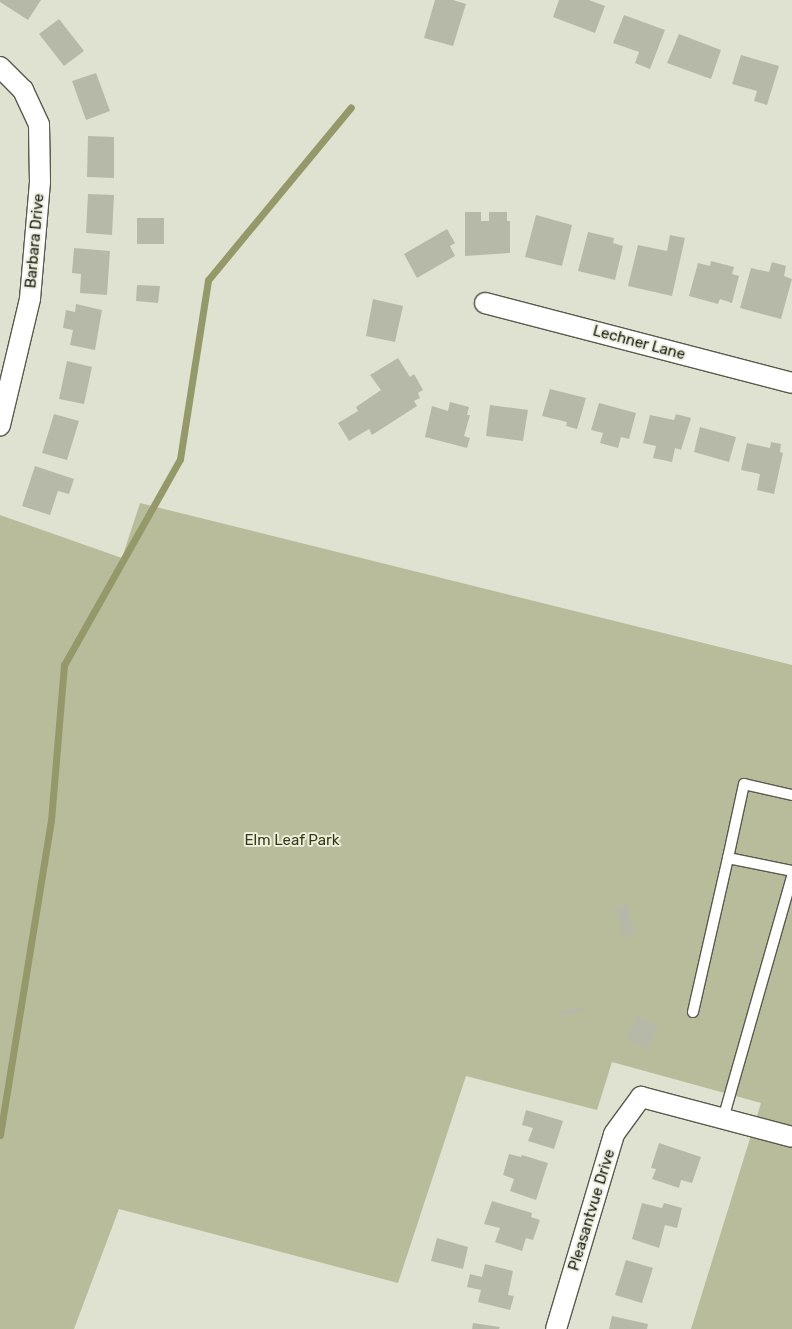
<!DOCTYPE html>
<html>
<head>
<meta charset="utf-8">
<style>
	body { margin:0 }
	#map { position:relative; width:792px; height:1329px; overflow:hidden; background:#e0e2d1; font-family:Rubik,sans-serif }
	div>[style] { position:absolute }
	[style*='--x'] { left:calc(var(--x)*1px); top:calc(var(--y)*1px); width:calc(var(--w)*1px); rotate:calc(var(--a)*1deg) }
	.green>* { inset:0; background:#b9bc9a }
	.stream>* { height:7px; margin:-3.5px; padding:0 3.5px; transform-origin:3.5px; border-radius:3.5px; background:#959969 }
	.building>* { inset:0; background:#b7b9a8 }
	.roads { filter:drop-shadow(1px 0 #595a4c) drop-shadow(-1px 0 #595a4c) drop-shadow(0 1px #595a4c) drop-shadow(0 -1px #595a4c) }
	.service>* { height:10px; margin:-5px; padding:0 5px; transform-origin:5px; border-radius:5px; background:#fff }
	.minor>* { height:20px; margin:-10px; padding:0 10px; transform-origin:10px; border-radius:10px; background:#fff }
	span { translate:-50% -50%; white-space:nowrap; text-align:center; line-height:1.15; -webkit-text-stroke:4px #edefde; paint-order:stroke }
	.street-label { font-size:15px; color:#171812 }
	.park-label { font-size:15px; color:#373912 }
</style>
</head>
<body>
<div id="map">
	<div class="green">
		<i style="clip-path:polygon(140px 503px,792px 665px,792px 1329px,691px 1329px,761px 1103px,612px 1062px,597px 1110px,466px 1076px,398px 1283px,119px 1209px,74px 1329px,0 1329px,0 515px,122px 558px)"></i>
	</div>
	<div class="stream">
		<i style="--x:0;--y:1135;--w:319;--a:-80.8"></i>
		<i style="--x:51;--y:820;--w:156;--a:-85.2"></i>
		<i style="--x:64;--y:665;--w:236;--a:-60.6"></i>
		<i style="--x:180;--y:459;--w:181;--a:-81.1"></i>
		<i style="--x:208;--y:280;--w:224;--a:-50.4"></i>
	</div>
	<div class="building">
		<i style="clip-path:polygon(0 0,41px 0,28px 20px,0 2px)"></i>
		<i style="clip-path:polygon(435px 0,453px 0,466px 4px,453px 46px,424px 38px)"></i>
		<i style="clip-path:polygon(559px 0,589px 0,605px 6px,595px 33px,553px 17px)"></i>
		<i style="clip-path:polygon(624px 15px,665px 30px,650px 69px,635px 63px,639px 52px,613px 43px)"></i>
		<i style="clip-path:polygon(59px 19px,84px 51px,64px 66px,39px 34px)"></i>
		<i style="clip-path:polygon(679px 34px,721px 50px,711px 79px,667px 63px)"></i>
		<i style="clip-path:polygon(741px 55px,779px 66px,767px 105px,754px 101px,757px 91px,732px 84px)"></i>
		<i style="clip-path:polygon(96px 73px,110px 111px,86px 120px,72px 81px)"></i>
		<i style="clip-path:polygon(88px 136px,114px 137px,114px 178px,87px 177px)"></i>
		<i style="clip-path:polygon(88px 194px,114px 195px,112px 235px,86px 233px)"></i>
		<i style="clip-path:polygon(465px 212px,481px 212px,481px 221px,489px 221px,489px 212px,507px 212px,507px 221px,510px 221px,510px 253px,465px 256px)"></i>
		<i style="clip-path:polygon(536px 215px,572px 225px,562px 266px,525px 257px)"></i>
		<i style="clip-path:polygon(137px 218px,164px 218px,164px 244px,137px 244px)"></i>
		<i style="clip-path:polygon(447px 229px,455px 243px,450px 246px,455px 256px,417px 278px,404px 254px)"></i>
		<i style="clip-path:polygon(588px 232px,614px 238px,613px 243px,623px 246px,615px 280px,578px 271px)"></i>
		<i style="clip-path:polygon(670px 235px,685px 238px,672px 296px,628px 286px,638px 245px,667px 251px)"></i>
		<i style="clip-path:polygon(74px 248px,110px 251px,107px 295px,80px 293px,81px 274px,72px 273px)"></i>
		<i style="clip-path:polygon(711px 261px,734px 267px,732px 274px,739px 276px,732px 303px,720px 299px,718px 304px,689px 296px,698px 263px,710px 266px)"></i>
		<i style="clip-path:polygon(772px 262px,786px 266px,784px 276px,792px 279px,781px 319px,740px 308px,751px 268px,769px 272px)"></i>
		<i style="clip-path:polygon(137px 285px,160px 286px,158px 303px,136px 301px)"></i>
		<i style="clip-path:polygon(373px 299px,403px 306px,395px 342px,366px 336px)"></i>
		<i style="clip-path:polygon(76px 304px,102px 310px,95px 350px,70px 345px,73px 330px,63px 328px,66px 310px,75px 312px)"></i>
		<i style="clip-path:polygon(398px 358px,410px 377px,414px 374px,423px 390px,418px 393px,420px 398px,414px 401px,417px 406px,372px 435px,369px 429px,349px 441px,338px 423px,358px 411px,356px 407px,381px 390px,370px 375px)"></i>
		<i style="clip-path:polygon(67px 361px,92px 367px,84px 404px,59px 399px)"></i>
		<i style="clip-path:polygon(550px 389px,586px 398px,577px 429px,566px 426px,567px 422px,542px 416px)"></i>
		<i style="clip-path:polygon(450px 402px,469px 407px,467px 415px,470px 415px,464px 436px,470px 438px,467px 448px,425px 437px,432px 406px,448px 411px)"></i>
		<i style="clip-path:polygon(599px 403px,636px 413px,629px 439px,621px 437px,618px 448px,600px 443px,603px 433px,591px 430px)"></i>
		<i style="clip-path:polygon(490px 405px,528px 410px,523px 441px,486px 436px)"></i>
		<i style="clip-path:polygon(54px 414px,79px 421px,67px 460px,42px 453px)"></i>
		<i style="clip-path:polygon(676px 414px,691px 418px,681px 450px,675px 448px,672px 462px,653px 458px,656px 446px,643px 443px,650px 415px,674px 420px)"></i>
		<i style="clip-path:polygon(700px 427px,736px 437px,729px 462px,694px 452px)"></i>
		<i style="clip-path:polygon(771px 442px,781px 444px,780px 452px,783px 453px,774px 494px,757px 490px,760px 474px,741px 470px,747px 443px,770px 448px)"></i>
		<i style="clip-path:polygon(35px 466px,74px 479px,69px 494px,58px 491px,50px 515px,22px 506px)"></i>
		<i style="clip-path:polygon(627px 904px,635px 935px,623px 937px,615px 907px)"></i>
		<i style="clip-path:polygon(581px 1007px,582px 1011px,562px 1016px,561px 1011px)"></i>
		<i style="clip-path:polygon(639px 1015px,659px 1027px,646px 1050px,626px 1039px)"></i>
		<i style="clip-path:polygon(526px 1110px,563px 1121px,554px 1149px,528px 1141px,533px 1128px,522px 1125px)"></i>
		<i style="clip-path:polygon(659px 1143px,701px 1157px,692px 1183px,681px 1180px,679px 1188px,652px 1179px,656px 1169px,651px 1168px)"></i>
		<i style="clip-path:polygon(509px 1154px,521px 1157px,522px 1155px,548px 1163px,536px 1200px,510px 1191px,514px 1179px,503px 1175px)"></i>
		<i style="clip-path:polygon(492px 1201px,532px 1213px,531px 1217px,540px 1220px,533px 1240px,526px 1238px,522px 1251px,495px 1242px,500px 1228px,484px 1224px)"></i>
		<i style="clip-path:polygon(642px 1203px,662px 1208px,664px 1203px,682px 1208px,677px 1228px,665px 1225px,659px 1248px,632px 1239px)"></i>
		<i style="clip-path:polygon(437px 1238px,468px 1247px,463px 1269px,431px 1261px)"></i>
		<i style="clip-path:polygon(626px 1260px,653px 1268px,642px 1303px,615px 1295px)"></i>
		<i style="clip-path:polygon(485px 1264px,513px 1271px,508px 1295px,514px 1296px,510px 1310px,478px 1302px,481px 1290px,467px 1287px,470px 1274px,482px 1277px)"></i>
		<i style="clip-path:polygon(612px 1316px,648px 1324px,647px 1329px,609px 1329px)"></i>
		<i style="clip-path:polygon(473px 1323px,500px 1327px,499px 1329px,472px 1329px)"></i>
	</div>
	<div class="roads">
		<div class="service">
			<i style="--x:792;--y:795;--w:49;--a:-167.1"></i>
			<i style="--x:744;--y:784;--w:76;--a:102.2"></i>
			<i style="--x:728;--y:858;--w:65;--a:11.5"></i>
			<i style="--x:693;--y:1012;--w:158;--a:-77.2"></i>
			<i style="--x:723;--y:1119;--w:253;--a:-74.1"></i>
		</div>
		<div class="minor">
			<i style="--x:0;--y:67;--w:33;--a:45"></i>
			<i style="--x:23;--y:90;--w:38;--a:65"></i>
			<i style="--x:39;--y:125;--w:57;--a:89"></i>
			<i style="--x:40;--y:182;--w:117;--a:94.9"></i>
			<i style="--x:30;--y:299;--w:130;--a:103.4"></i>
			<i style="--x:485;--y:303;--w:317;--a:14.6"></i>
			<i style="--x:556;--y:1329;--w:203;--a:-73.4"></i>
			<i style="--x:614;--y:1134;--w:46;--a:-53.9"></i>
			<i style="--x:641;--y:1097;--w:156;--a:14.8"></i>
		</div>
	</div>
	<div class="street-label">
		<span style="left:35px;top:241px;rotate:-85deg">Barbara Drive</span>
		<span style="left:639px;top:343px;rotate:15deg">Lechner Lane</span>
		<span style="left:592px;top:1210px;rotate:-73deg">Pleasantvue Drive</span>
	</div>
	<div class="park-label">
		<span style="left:292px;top:841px">Elm Leaf Park</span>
	</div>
</div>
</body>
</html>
